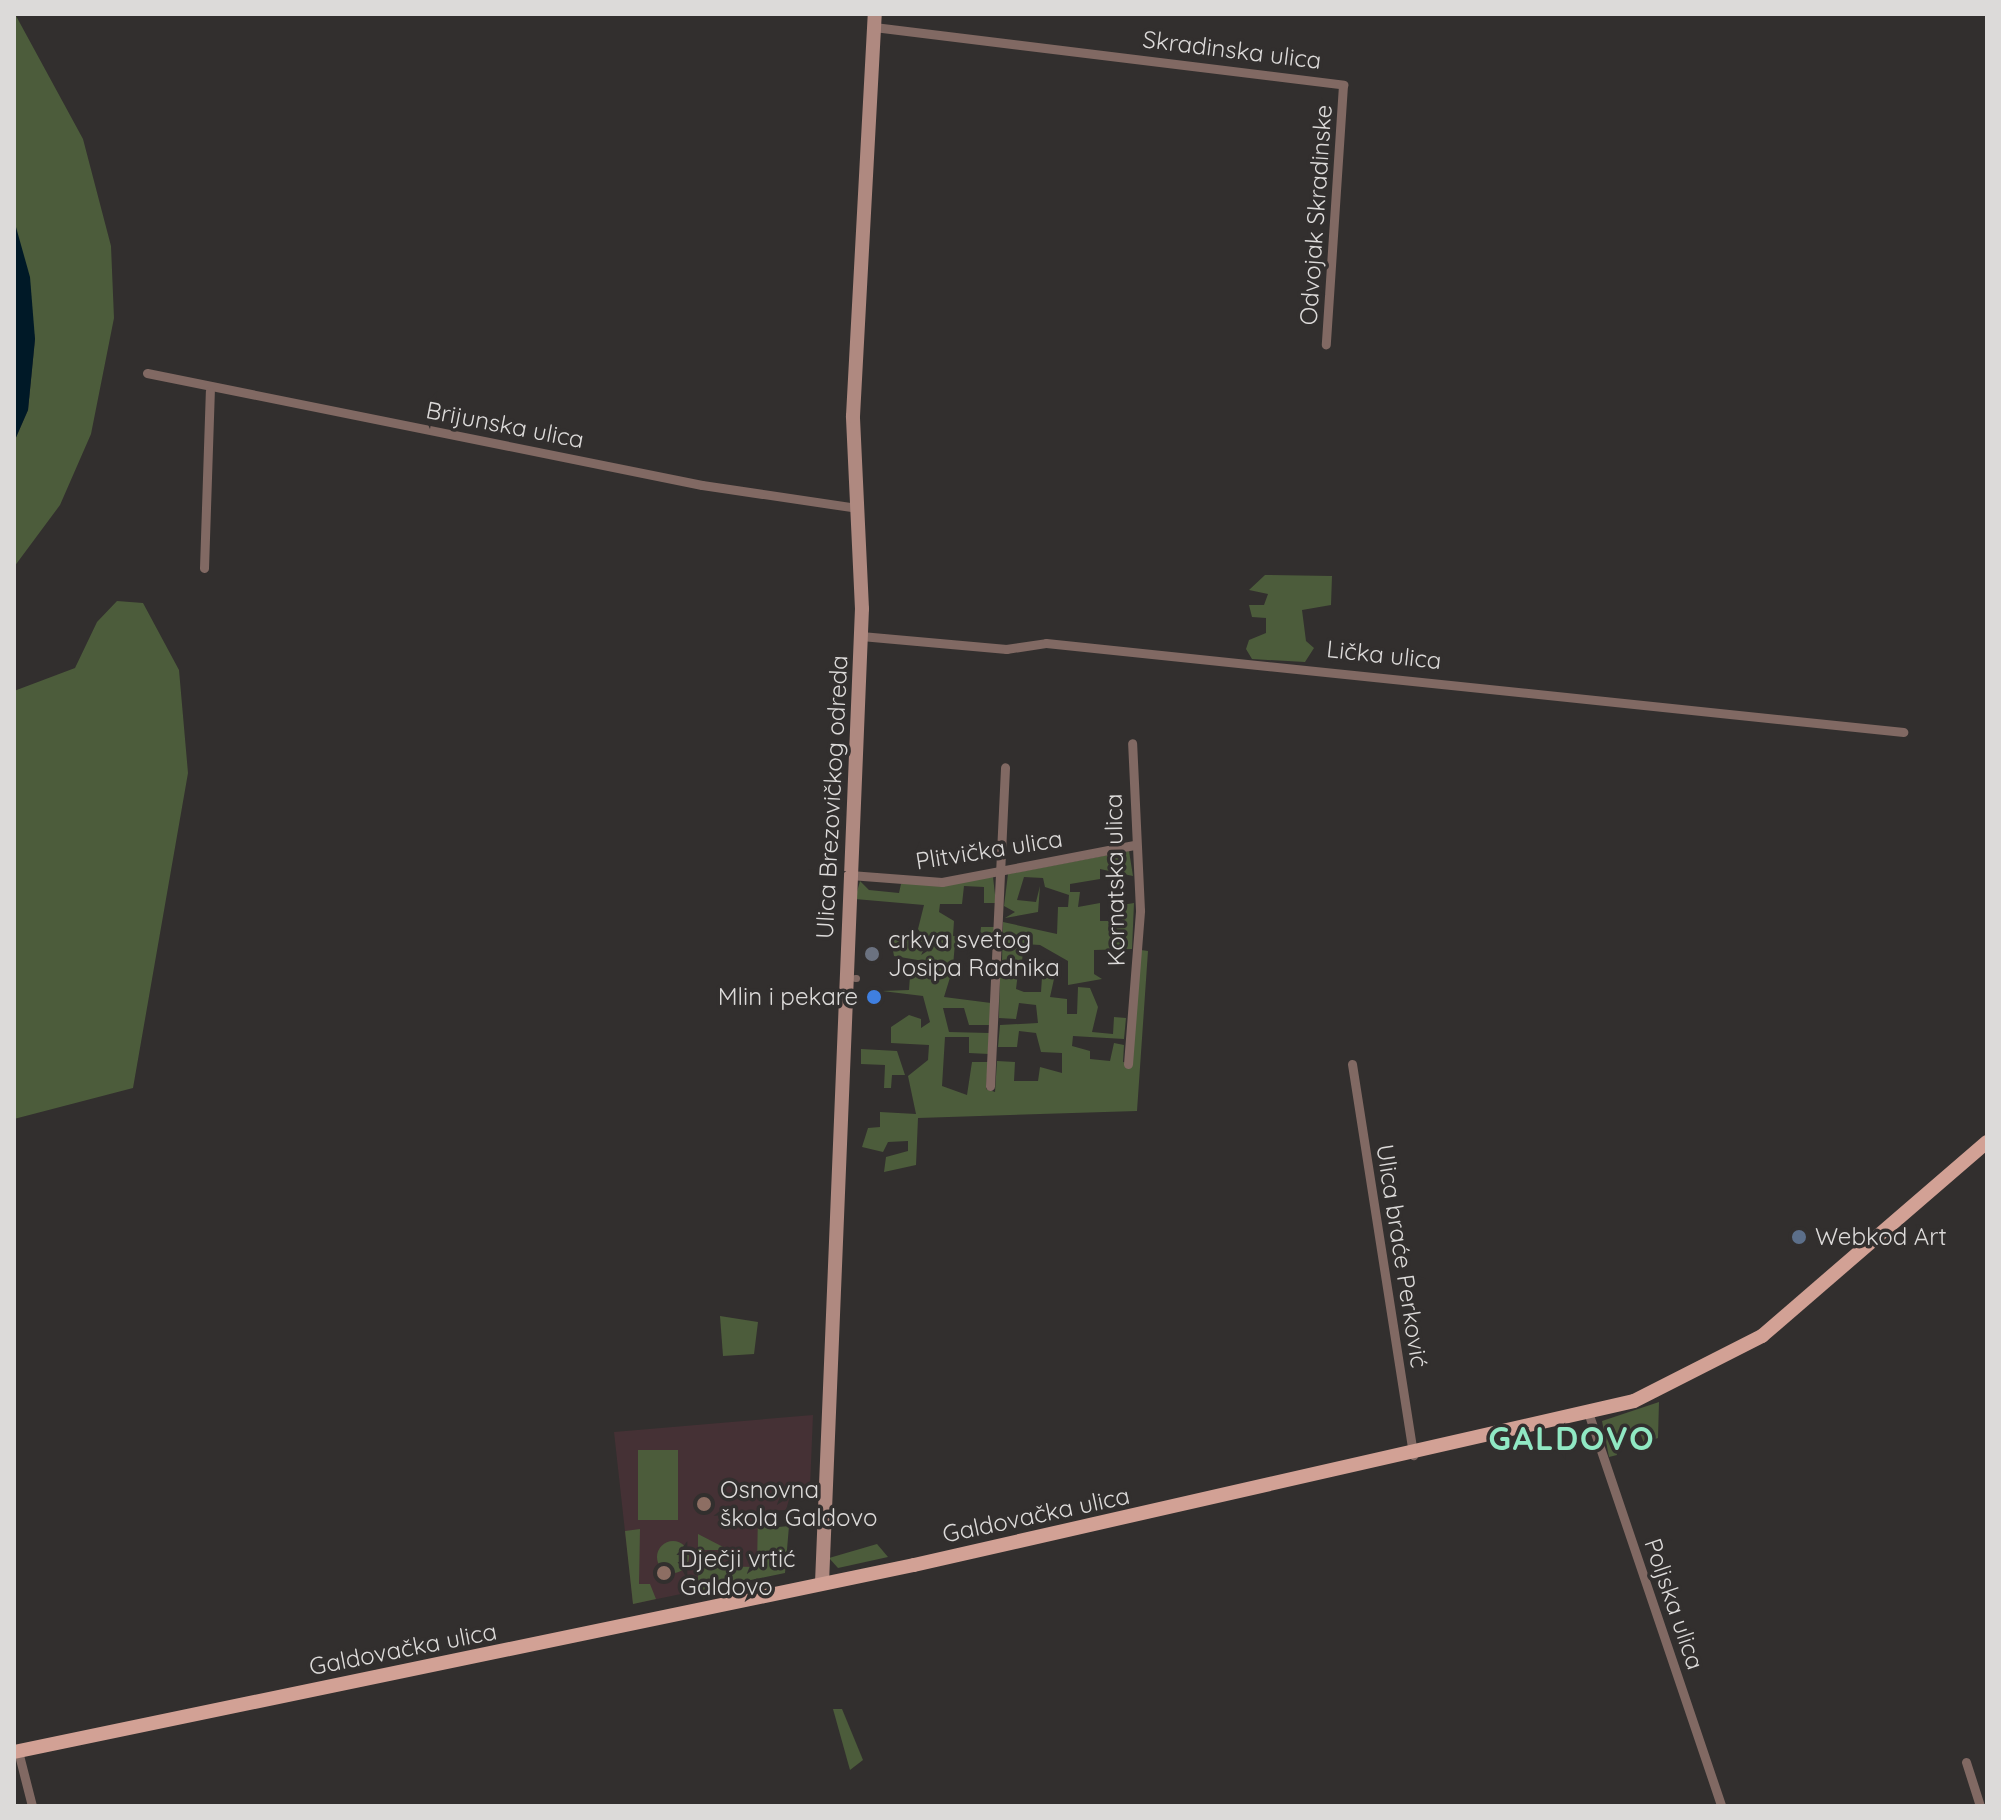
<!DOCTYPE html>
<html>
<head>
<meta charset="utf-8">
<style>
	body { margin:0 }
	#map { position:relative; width:2001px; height:1820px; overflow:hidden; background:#322f2e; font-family:Quicksand,sans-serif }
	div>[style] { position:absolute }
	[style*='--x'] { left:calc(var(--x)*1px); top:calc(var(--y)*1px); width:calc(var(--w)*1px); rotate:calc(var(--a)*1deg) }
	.education>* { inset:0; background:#453135 }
	.green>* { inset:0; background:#4c5c3b }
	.round { border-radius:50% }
	.water>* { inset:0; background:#001927 }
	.pedestrian>* { height:7px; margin:-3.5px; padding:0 3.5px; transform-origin:3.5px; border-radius:3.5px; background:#816963 }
	.minor>* { height:9px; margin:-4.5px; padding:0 4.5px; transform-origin:4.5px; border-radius:4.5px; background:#816963 }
	.secondary>* { height:14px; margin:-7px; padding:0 7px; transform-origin:7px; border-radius:7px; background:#af8980 }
	.primary>* { height:14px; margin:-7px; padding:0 7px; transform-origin:7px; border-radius:7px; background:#d2a195 }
	.dots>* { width:22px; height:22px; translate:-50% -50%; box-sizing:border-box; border:4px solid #322f2e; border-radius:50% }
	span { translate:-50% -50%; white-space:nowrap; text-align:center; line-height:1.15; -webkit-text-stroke:7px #322f2e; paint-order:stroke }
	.street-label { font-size:24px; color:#dcdad9 }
	.poi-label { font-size:24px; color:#dcdad9 }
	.left { translate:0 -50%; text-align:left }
	.right { translate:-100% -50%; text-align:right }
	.district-label { font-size:32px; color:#90e8c3; font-weight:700; letter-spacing:2px }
	.frame { position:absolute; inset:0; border:16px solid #dcdad9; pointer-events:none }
</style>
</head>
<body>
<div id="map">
	<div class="education">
		<i style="clip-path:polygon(813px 1415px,810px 1488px,792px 1489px,786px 1510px,767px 1511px,768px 1576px,633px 1604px,614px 1432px)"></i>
	</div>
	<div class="green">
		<i style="clip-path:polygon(15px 14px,83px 139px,111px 246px,114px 318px,91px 434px,60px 505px,14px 567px,14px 442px,28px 410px,35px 339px,14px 220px)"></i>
		<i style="clip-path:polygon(1265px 575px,1332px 576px,1331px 605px,1302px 610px,1306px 641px,1314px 648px,1305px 662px,1252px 659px,1246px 649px,1249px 640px,1266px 633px,1266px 618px,1252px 617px,1249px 605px,1264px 605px,1268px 594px,1249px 590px)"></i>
		<i style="clip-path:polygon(117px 601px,143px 603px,179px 670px,188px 773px,133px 1088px,14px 1119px,14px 691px,75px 668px,97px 622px)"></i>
		<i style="clip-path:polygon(1129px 851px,1133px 876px,1100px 869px,1100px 879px,1070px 884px,1070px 892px,1080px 892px,1078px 907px,1100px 903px,1100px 921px,1122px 921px,1122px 905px,1134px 903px,1132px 949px,1094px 950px,1094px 974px,1102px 979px,1068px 985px,1068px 961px,1040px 945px,1024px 944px,1022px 961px,1002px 961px,1003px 922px,1057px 934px,1058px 907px,1068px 907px,1069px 895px,1045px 887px,1043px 878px,1024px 877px,1017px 900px,1036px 902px,1040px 886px,1038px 912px,1005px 918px,1015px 912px,1004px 906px,1008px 874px)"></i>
		<i style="clip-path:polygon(993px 877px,996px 903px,984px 903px,984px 887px,964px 886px,962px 904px,940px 904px,939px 912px,954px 921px,953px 936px,980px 938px,981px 927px,995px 927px,994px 945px,955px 943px,953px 966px,894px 956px,890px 935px,924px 938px,918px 929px,924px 905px,855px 899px,860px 881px,869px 890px,899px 893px,901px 884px)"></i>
		<i style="clip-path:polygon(1141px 950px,1148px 951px,1137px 1111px,918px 1118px,916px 1165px,884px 1172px,886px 1157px,908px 1151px,908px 1141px,888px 1142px,883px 1152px,862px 1147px,868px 1128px,880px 1127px,880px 1112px,916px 1114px,908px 1076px,928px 1060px,929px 1045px,891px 1043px,891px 1027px,909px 1015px,921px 1019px,921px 1028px,930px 1022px,923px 996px,882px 991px,909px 990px,911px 962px,952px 971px,944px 997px,991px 1003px,991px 1025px,969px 1025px,964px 1008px,943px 1008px,949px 1032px,989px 1033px,989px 1054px,969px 1053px,969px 1037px,945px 1037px,942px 1086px,967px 1095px,972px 1062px,988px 1062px,986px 1089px,995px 1092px,997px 1061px,1015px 1062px,1014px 1081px,1038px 1081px,1040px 1067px,1062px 1073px,1062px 1053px,1041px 1052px,1036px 1033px,1019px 1031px,1017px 1047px,998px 1047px,1000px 1025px,1038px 1023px,1036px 1005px,1019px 1003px,1016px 1019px,999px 1018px,1000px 973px,1018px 973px,1016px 989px,1024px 992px,1041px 992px,1042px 977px,1054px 979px,1050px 997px,1067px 999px,1067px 1014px,1077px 1014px,1078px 987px,1090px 988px,1098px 1007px,1092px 1032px,1113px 1034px,1114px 1017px,1126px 1018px,1124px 1039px,1073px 1036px,1072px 1046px,1090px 1051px,1090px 1059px,1110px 1061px,1114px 1043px,1124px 1045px,1123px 1062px,1130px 1063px)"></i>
		<i style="clip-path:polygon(861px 1049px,897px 1051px,905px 1075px,892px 1075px,891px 1088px,884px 1088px,885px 1065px,861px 1064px)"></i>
		<i style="clip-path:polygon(720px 1316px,758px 1322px,754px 1354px,723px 1356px)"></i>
		<i style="clip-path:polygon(1659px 1402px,1658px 1438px,1644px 1443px,1640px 1433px,1631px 1435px,1613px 1443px,1617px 1455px,1609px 1457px,1602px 1421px)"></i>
		<i style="clip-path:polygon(638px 1450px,678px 1450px,678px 1520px,638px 1520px)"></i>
		<i style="clip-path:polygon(767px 1511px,768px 1528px,789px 1526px,785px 1573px,698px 1591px,698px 1534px,729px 1550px,701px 1550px,701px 1566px,757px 1567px,758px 1512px)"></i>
		<i style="clip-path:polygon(640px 1529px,639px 1584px,650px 1584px,656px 1599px,633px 1604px,625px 1531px)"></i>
		<i class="round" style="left:657px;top:1541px;width:32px;height:32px"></i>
		<i style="clip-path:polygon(877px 1544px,888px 1557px,838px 1568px,829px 1558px)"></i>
		<i style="clip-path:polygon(842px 1709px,863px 1760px,850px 1770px,833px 1709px)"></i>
	</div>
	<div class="water">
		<i style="clip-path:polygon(14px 220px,30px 277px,35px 339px,28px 410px,14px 442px)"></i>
	</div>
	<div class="pedestrian">
		<i style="--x:855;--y:978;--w:1;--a:0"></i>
	</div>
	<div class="minor">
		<i style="--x:874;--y:27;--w:473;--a:7"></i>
		<i style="--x:1343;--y:85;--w:260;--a:93.8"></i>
		<i style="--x:147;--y:373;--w:566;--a:11.41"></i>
		<i style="--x:702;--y:485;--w:158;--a:8.4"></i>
		<i style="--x:204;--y:568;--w:177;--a:-88.1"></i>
		<i style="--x:861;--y:636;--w:146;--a:5.1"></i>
		<i style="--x:1006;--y:649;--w:40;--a:-8.5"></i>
		<i style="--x:1046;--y:643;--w:862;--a:5.93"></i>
		<i style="--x:850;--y:875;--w:92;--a:4.4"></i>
		<i style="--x:942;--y:882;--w:197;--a:-10.9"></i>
		<i style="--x:1128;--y:1064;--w:154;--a:-85.5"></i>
		<i style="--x:1140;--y:910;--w:167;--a:-92.7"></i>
		<i style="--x:1352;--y:1064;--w:396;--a:81.1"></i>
		<i style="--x:990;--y:1086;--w:319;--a:-87.3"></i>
		<i style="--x:1589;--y:1415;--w:413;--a:71.3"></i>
		<i style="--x:18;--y:1751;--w:57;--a:75.7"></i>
		<i style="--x:1966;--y:1762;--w:46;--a:72.3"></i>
	</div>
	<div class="secondary">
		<i style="--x:822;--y:1583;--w:975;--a:-87.65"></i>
		<i style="--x:862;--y:609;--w:193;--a:-92.7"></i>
		<i style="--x:853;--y:416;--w:403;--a:-86.9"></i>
	</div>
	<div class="primary">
		<i style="--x:14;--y:1752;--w:919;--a:-11.74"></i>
		<i style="--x:914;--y:1565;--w:738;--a:-12.83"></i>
		<i style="--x:1634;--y:1401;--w:144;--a:-26.9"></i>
		<i style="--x:1762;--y:1336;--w:297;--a:-40.8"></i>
	</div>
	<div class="dots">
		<i style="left:872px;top:954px;background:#6b7280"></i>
		<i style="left:874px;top:997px;background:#3f7fe0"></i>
		<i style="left:1799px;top:1237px;background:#5c6f8a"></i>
		<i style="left:704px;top:1504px;background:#8d6e63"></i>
		<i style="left:664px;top:1573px;background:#8d6e63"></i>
	</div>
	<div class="street-label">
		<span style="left:1232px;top:50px;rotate:7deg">Skradinska ulica</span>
		<span style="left:1316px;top:215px;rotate:-86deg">Odvojak Skradinske</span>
		<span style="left:505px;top:425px;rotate:11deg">Brijunska ulica</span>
		<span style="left:1384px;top:655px;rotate:6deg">Lička ulica</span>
		<span style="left:832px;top:797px;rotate:-87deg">Ulica Brezovičkog odreda</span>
		<span style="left:989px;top:850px;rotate:-9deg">Plitvička ulica</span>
		<span style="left:1115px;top:880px;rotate:-91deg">Kornatska ulica</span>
		<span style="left:1402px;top:1256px;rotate:81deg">Ulica braće Perković</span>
		<span style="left:1036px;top:1515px;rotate:-12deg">Galdovačka ulica</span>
		<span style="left:1674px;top:1604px;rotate:71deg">Poljska ulica</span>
		<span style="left:403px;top:1649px;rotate:-11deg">Galdovačka ulica</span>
	</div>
	<div class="poi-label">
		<span class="left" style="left:888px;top:954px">crkva svetog<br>Josipa Radnika</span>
		<span class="right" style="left:858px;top:997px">Mlin i pekare</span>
		<span class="left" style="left:1815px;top:1237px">Webkod Art</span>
		<span class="left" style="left:720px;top:1504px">Osnovna<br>škola Galdovo</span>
		<span class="left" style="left:680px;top:1573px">Dječji vrtić<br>Galdovo</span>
	</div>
	<div class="district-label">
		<span style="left:1572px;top:1438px">GALDOVO</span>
	</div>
	<div class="frame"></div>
</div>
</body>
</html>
